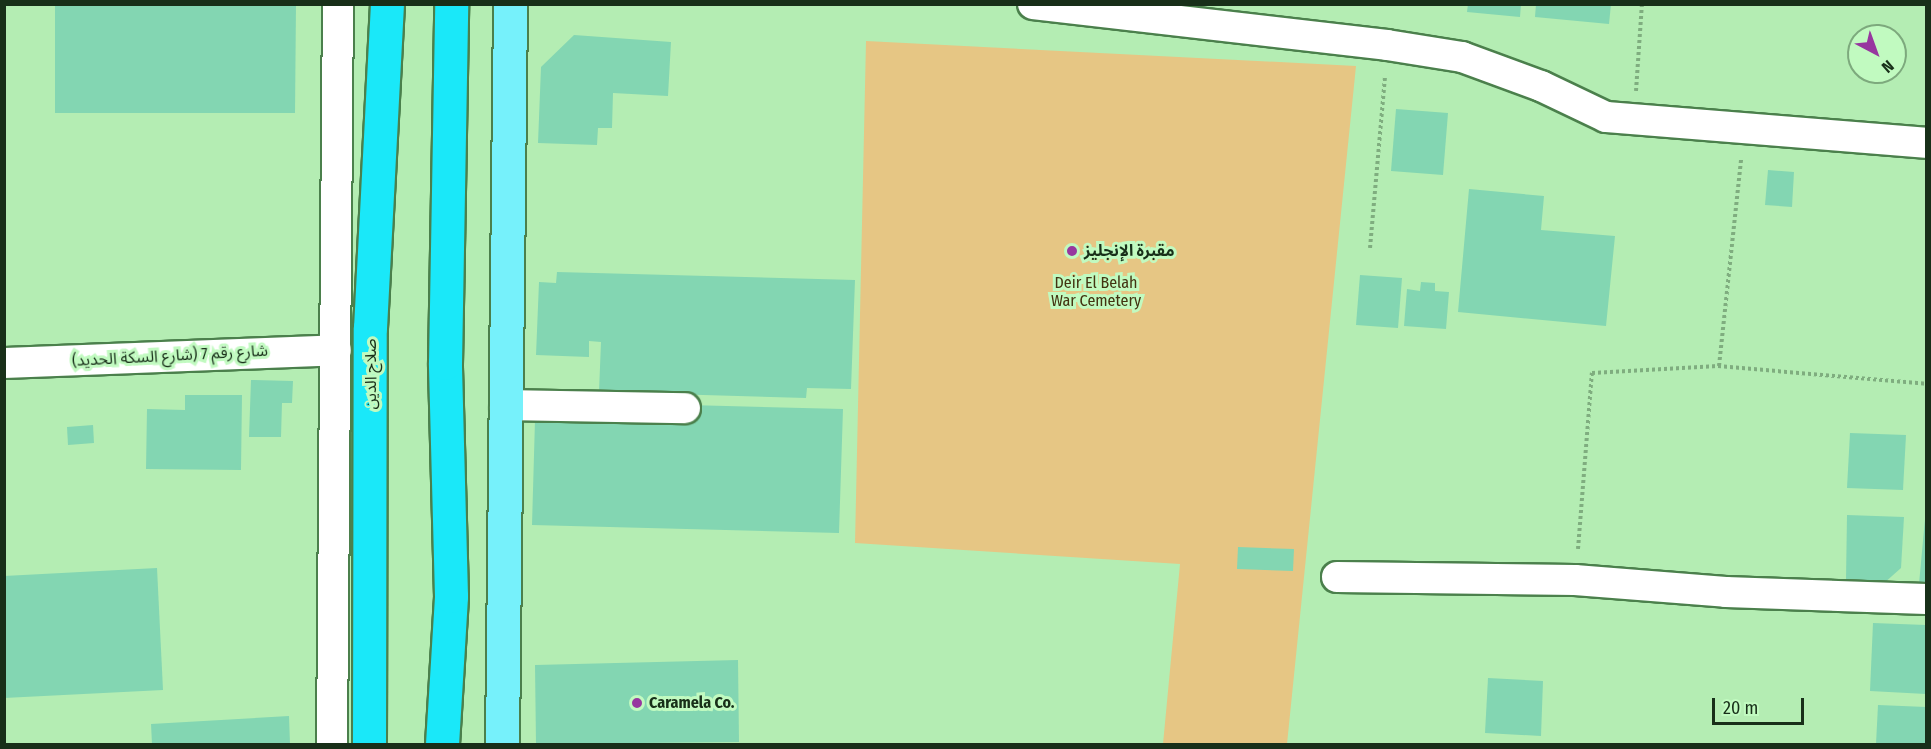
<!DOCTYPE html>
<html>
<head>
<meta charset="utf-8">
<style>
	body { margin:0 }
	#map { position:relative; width:1931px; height:749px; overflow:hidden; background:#b4edb3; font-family:"Fira Sans Condensed","Noto Sans Arabic",sans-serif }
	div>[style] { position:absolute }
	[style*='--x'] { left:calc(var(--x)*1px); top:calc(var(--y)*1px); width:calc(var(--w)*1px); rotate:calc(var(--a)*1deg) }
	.green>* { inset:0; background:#e6c684 }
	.building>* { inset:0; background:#83d6b2 }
	.path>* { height:4px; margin-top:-2px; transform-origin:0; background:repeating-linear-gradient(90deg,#7fad7f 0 3px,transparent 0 6px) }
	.roads { filter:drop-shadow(2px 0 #4b804c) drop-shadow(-2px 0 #4b804c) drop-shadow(0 2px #4b804c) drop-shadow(0 -2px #4b804c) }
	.minor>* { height:30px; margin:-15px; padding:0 15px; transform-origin:15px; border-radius:15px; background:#fff }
	.major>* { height:33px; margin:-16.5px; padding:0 16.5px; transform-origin:16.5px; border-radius:16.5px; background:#76f1fb }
	.highway>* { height:33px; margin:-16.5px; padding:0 16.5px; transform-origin:16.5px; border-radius:16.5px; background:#1ae8f9 }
	.dots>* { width:16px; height:16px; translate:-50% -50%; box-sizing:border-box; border:3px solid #c1fac0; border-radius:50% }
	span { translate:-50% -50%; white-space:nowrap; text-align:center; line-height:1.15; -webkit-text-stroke:6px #c1fac0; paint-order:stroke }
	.poi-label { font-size:16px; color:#182f19; font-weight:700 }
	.left { translate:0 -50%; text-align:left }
	.park-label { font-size:16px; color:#433311 }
	.street-label { font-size:16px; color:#182f19 }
	.frame { position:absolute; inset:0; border:6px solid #182f19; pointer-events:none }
	.north { position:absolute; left:1847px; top:24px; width:60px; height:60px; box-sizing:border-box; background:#c1fac0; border:2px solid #7da97d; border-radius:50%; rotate:139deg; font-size:16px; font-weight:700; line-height:24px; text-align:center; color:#182f19 }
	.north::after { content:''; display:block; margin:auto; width:21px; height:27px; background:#97379f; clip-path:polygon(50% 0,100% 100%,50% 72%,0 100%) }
	.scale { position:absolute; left:1712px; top:698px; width:92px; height:27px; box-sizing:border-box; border:3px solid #182f19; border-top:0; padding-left:8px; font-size:18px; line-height:21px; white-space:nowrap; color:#182f19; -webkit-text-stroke:4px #c1fac0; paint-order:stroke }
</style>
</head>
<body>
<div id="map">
	<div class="green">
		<i style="clip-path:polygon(866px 41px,1356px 66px,1287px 744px,1163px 744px,1180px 564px,855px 543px)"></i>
	</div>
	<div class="building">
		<i style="clip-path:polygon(55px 4px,296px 4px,295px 113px,55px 113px)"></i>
		<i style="clip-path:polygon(1468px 4px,1521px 4px,1520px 17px,1467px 12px)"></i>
		<i style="clip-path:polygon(1536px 4px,1611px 4px,1609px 24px,1535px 17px)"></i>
		<i style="clip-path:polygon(574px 35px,671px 42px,668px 96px,613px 93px,612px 128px,598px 128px,597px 145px,538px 143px,541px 67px)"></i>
		<i style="clip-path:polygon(1396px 109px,1448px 113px,1443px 175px,1391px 171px)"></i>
		<i style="clip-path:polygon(1768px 170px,1794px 172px,1792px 207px,1765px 205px)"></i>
		<i style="clip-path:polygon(1469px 189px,1544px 196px,1541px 230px,1615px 236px,1606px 326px,1458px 312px)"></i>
		<i style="clip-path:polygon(557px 272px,855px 280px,851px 389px,807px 388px,806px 398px,599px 392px,601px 342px,589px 341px,589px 357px,536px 355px,539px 282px,556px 283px)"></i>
		<i style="clip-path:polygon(1360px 275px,1402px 278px,1398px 328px,1356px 325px)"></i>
		<i style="clip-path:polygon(1421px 282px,1435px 283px,1435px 291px,1449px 292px,1446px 329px,1404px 326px,1407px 289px,1420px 291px)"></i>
		<i style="clip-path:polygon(251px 380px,293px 381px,292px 403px,282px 403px,281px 437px,249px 437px)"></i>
		<i style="clip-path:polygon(185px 395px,242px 395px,241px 470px,146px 469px,147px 409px,185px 410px)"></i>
		<i style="clip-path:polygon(688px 405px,843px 409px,839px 533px,532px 525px,535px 420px,687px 424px)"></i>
		<i style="clip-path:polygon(93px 425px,94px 443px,68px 445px,67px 427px)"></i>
		<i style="clip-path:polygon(1850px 433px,1906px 435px,1903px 490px,1847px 488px)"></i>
		<i style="clip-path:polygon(1847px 515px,1904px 517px,1901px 568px,1883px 584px,1846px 579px)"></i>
		<i style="clip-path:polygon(1925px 519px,1926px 519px,1926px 584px,1919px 584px)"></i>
		<i style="clip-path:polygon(1238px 547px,1294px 549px,1293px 571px,1237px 569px)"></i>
		<i style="clip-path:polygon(157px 568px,163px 690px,4px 698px,4px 576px)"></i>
		<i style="clip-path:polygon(1873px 623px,1926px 625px,1926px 694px,1870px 691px)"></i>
		<i style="clip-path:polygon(738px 660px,739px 742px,536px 744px,535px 665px)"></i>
		<i style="clip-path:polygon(1488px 678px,1543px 681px,1541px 736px,1485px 733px)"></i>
		<i style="clip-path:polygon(1878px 705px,1926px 707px,1926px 744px,1876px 744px)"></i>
		<i style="clip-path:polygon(289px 716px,290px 744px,152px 744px,151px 724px)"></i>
	</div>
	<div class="path">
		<i style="--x:1636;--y:91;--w:87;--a:-86.1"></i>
		<i style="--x:1370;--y:248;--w:173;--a:-85"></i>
		<i style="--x:1719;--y:366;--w:208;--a:-83.9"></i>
		<i style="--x:1578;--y:549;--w:177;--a:-85.5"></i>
		<i style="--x:1592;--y:373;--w:126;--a:-3.2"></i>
		<i style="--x:1718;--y:366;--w:209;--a:4.9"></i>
	</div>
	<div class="roads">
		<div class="minor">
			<i style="--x:1033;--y:4;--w:356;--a:6.6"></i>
			<i style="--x:1387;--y:45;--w:76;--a:9.1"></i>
			<i style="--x:1462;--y:57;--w:84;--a:20.2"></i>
			<i style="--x:1541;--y:86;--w:72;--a:25.5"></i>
			<i style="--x:1606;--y:117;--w:321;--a:4.6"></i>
			<i style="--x:4;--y:363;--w:332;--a:-2.2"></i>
			<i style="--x:505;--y:405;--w:180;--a:1"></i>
			<i style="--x:1337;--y:577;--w:238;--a:0.7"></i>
			<i style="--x:1575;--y:580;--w:151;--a:4.5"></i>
			<i style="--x:1726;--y:592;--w:200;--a:2"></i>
			<i style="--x:332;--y:744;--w:740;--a:-89.54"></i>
		</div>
		<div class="major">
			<i style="--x:502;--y:744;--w:740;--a:-89.38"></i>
		</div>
		<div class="highway">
			<i style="--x:369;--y:744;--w:416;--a:-89.9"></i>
			<i style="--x:370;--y:328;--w:324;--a:-87"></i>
			<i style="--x:442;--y:744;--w:148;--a:-86.5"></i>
			<i style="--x:451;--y:596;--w:233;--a:-91.5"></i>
			<i style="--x:445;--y:363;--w:359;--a:-89"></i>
		</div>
	</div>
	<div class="dots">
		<i style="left:1072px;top:251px;background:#97379f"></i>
		<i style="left:637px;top:703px;background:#97379f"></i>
	</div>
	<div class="poi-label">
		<span class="left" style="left:1084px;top:251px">مقبرة الإنجليز</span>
		<span class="left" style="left:649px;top:703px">Caramela Co.</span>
	</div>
	<div class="park-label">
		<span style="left:1096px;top:292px">Deir El Belah<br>War Cemetery</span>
	</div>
	<div class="street-label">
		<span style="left:170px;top:356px;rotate:-3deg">شارع رقم 7 (شارع السكة الحديد)</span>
		<span style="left:371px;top:374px;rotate:-90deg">صلاح الدين</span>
	</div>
	<div class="frame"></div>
	<div class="north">N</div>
	<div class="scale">20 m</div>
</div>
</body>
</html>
